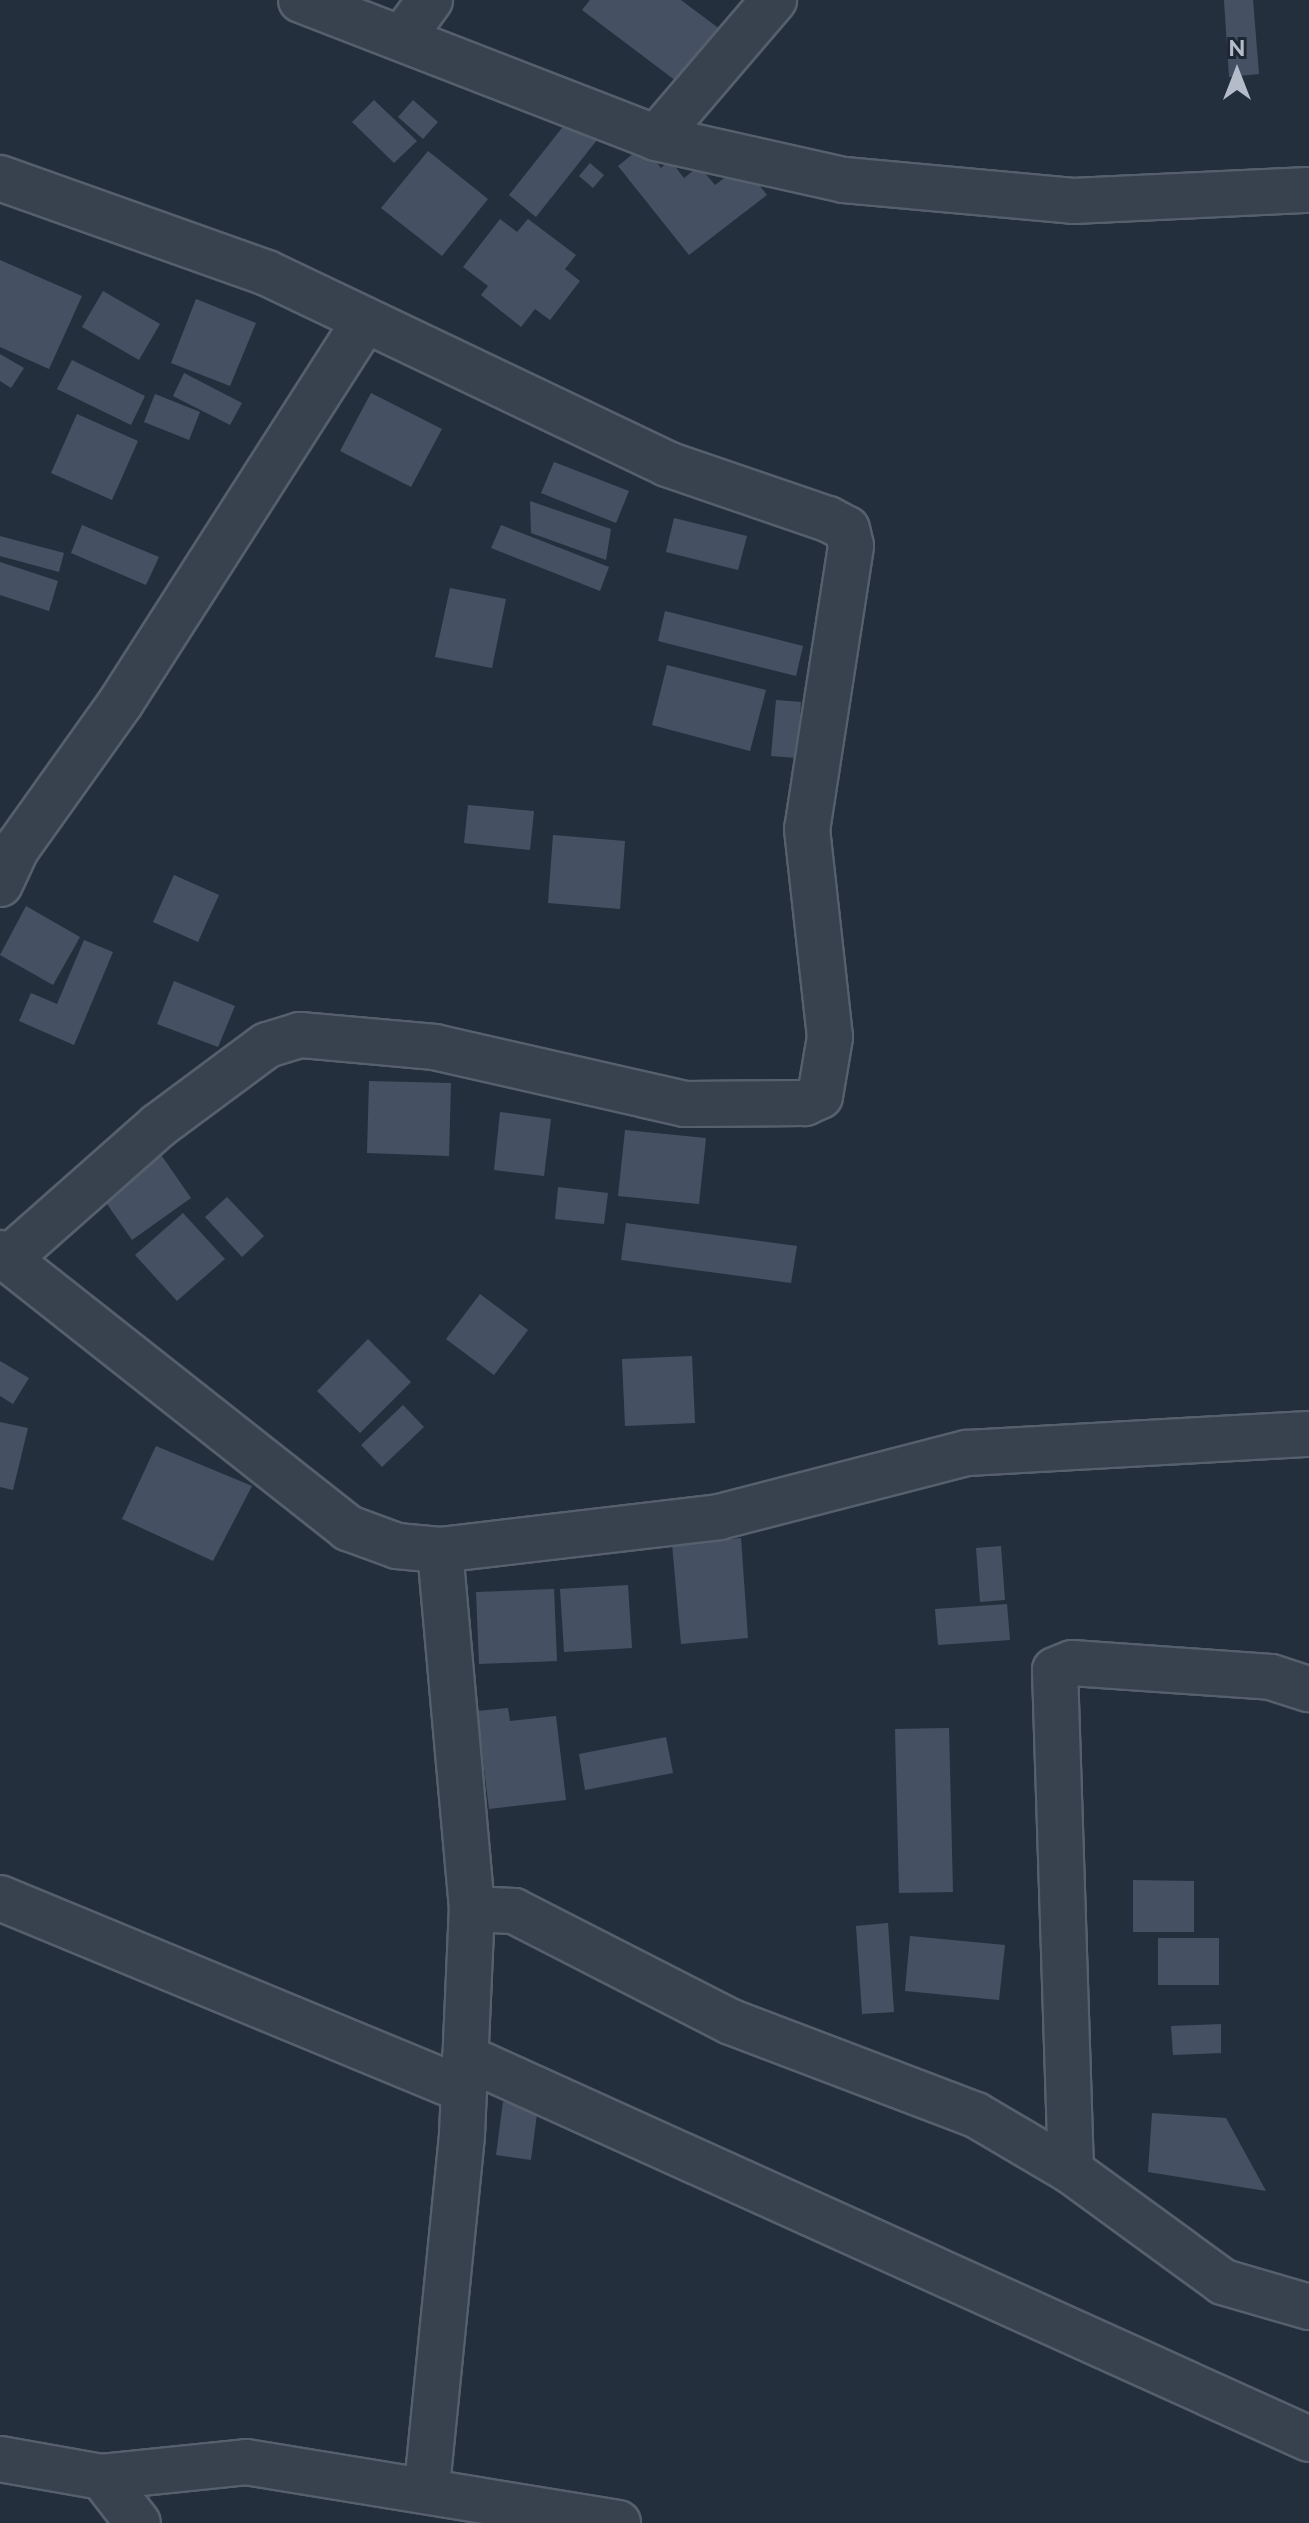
<!DOCTYPE html>
<html>
<head>
<meta charset="utf-8">
<style>
	body { margin:0 }
	#map { position:relative; width:1309px; height:2523px; overflow:hidden; background:#242f3e; font-family:Raleway,sans-serif }
	div>[style] { position:absolute }
	[style*='--x'] { left:calc(var(--x)*1px); top:calc(var(--y)*1px); width:calc(var(--w)*1px); rotate:calc(var(--a)*1deg) }
	.building>* { inset:0; background:#455162 }
	.roads { filter:drop-shadow(2px 0 #565f6c) drop-shadow(-2px 0 #565f6c) drop-shadow(0 2px #565f6c) drop-shadow(0 -2px #565f6c) }
	.minor>* { height:44px; margin:-22px; padding:0 22px; transform-origin:22px; border-radius:22px; background:#38414e }
	span { translate:-50% -50%; white-space:nowrap; text-align:center; line-height:1.15; -webkit-text-stroke:7px #1d2633; paint-order:stroke }
	.north { position:absolute; left:1197px; top:32px; width:80px; height:80px; -webkit-text-stroke:6px #1d2633; paint-order:stroke; rotate:0deg; font-size:22px; font-weight:700; line-height:32px; text-align:center; color:#b4bcc9 }
	.north::after { content:''; display:block; margin:auto; width:28px; height:36px; background:#b4bcc9; clip-path:polygon(50% 0,100% 100%,50% 72%,0 100%) }
</style>
</head>
<body>
<div id="map">
	<div class="building">
		<i style="clip-path:polygon(590px 0,681px 0,721px 30px,680px 84px,582px 10px)"></i>
		<i style="clip-path:polygon(1224px 0,1253px 0,1259px 74px,1229px 77px)"></i>
		<i style="clip-path:polygon(374px 100px,417px 141px,394px 163px,352px 122px)"></i>
		<i style="clip-path:polygon(413px 100px,438px 122px,423px 139px,398px 117px)"></i>
		<i style="clip-path:polygon(569px 119px,597px 140px,536px 217px,509px 195px)"></i>
		<i style="clip-path:polygon(644px 145px,661px 168px,670px 160px,684px 178px,699px 166px,715px 185px,743px 164px,767px 195px,689px 255px,618px 166px)"></i>
		<i style="clip-path:polygon(428px 151px,488px 199px,442px 256px,381px 208px)"></i>
		<i style="clip-path:polygon(590px 163px,604px 175px,593px 188px,579px 176px)"></i>
		<i style="clip-path:polygon(500px 219px,517px 232px,528px 219px,576px 255px,565px 269px,580px 281px,550px 320px,535px 309px,521px 327px,481px 295px,488px 286px,463px 267px)"></i>
		<i style="clip-path:polygon(0 260px,82px 296px,49px 369px,0 347px)"></i>
		<i style="clip-path:polygon(103px 291px,160px 324px,139px 360px,82px 327px)"></i>
		<i style="clip-path:polygon(196px 299px,256px 323px,230px 386px,171px 363px)"></i>
		<i style="clip-path:polygon(0 354px,24px 368px,11px 388px,0 381px)"></i>
		<i style="clip-path:polygon(72px 360px,145px 396px,131px 425px,57px 389px)"></i>
		<i style="clip-path:polygon(184px 373px,242px 403px,230px 425px,173px 396px)"></i>
		<i style="clip-path:polygon(371px 393px,442px 429px,411px 487px,340px 451px)"></i>
		<i style="clip-path:polygon(155px 394px,200px 412px,189px 440px,144px 422px)"></i>
		<i style="clip-path:polygon(77px 414px,138px 441px,112px 500px,51px 473px)"></i>
		<i style="clip-path:polygon(554px 462px,629px 491px,616px 523px,541px 493px)"></i>
		<i style="clip-path:polygon(530px 501px,611px 529px,606px 560px,531px 533px)"></i>
		<i style="clip-path:polygon(674px 518px,747px 536px,738px 570px,666px 552px)"></i>
		<i style="clip-path:polygon(82px 525px,159px 557px,146px 585px,71px 553px)"></i>
		<i style="clip-path:polygon(501px 525px,609px 567px,600px 591px,491px 548px)"></i>
		<i style="clip-path:polygon(0 536px,64px 553px,59px 572px,0 556px)"></i>
		<i style="clip-path:polygon(0 562px,58px 581px,49px 611px,0 595px)"></i>
		<i style="clip-path:polygon(450px 588px,506px 599px,492px 668px,435px 657px)"></i>
		<i style="clip-path:polygon(665px 611px,803px 646px,796px 676px,658px 641px)"></i>
		<i style="clip-path:polygon(667px 665px,766px 690px,750px 751px,652px 725px)"></i>
		<i style="clip-path:polygon(776px 700px,801px 702px,797px 758px,771px 756px)"></i>
		<i style="clip-path:polygon(468px 805px,534px 811px,530px 850px,464px 843px)"></i>
		<i style="clip-path:polygon(553px 835px,625px 841px,620px 909px,548px 903px)"></i>
		<i style="clip-path:polygon(174px 875px,219px 895px,198px 942px,153px 922px)"></i>
		<i style="clip-path:polygon(26px 906px,80px 937px,53px 985px,0 955px)"></i>
		<i style="clip-path:polygon(84px 940px,113px 952px,74px 1045px,19px 1021px,31px 993px,57px 1004px)"></i>
		<i style="clip-path:polygon(174px 981px,235px 1006px,218px 1047px,157px 1024px)"></i>
		<i style="clip-path:polygon(369px 1081px,451px 1083px,449px 1156px,367px 1153px)"></i>
		<i style="clip-path:polygon(500px 1112px,551px 1119px,544px 1176px,494px 1170px)"></i>
		<i style="clip-path:polygon(625px 1130px,706px 1138px,699px 1204px,618px 1196px)"></i>
		<i style="clip-path:polygon(157px 1149px,191px 1198px,132px 1240px,98px 1191px)"></i>
		<i style="clip-path:polygon(558px 1187px,608px 1193px,604px 1224px,555px 1219px)"></i>
		<i style="clip-path:polygon(227px 1197px,264px 1236px,242px 1257px,205px 1217px)"></i>
		<i style="clip-path:polygon(183px 1213px,225px 1259px,177px 1301px,135px 1255px)"></i>
		<i style="clip-path:polygon(626px 1223px,797px 1246px,791px 1283px,621px 1260px)"></i>
		<i style="clip-path:polygon(480px 1294px,528px 1330px,494px 1375px,446px 1339px)"></i>
		<i style="clip-path:polygon(368px 1339px,411px 1382px,360px 1433px,317px 1391px)"></i>
		<i style="clip-path:polygon(692px 1356px,695px 1423px,625px 1426px,622px 1359px)"></i>
		<i style="clip-path:polygon(0 1361px,29px 1378px,13px 1404px,0 1396px)"></i>
		<i style="clip-path:polygon(403px 1405px,424px 1427px,382px 1467px,361px 1445px)"></i>
		<i style="clip-path:polygon(0 1422px,28px 1428px,13px 1490px,0 1487px)"></i>
		<i style="clip-path:polygon(156px 1446px,252px 1486px,213px 1561px,122px 1519px)"></i>
		<i style="clip-path:polygon(741px 1538px,748px 1638px,681px 1644px,672px 1544px)"></i>
		<i style="clip-path:polygon(1001px 1546px,1005px 1600px,980px 1602px,976px 1548px)"></i>
		<i style="clip-path:polygon(628px 1585px,632px 1648px,564px 1652px,560px 1589px)"></i>
		<i style="clip-path:polygon(554px 1589px,557px 1661px,479px 1664px,476px 1592px)"></i>
		<i style="clip-path:polygon(1007px 1604px,1010px 1640px,938px 1645px,935px 1609px)"></i>
		<i style="clip-path:polygon(508px 1708px,510px 1721px,556px 1716px,566px 1800px,489px 1809px,477px 1711px)"></i>
		<i style="clip-path:polygon(949px 1728px,953px 1892px,899px 1893px,895px 1729px)"></i>
		<i style="clip-path:polygon(666px 1737px,673px 1773px,585px 1790px,579px 1754px)"></i>
		<i style="clip-path:polygon(1133px 1880px,1194px 1881px,1194px 1932px,1133px 1932px)"></i>
		<i style="clip-path:polygon(888px 1923px,894px 2012px,862px 2014px,856px 1926px)"></i>
		<i style="clip-path:polygon(910px 1936px,1005px 1945px,999px 2000px,905px 1991px)"></i>
		<i style="clip-path:polygon(1158px 1938px,1219px 1938px,1219px 1985px,1158px 1985px)"></i>
		<i style="clip-path:polygon(1221px 2024px,1221px 2053px,1173px 2055px,1171px 2026px)"></i>
		<i style="clip-path:polygon(503px 2102px,538px 2106px,531px 2160px,496px 2155px)"></i>
		<i style="clip-path:polygon(1152px 2113px,1226px 2118px,1266px 2191px,1148px 2172px)"></i>
	</div>
	<div class="roads">
		<div class="minor">
			<i style="--x:301;--y:0;--w:381;--a:21.2"></i>
			<i style="--x:656;--y:138;--w:193;--a:12.6"></i>
			<i style="--x:844;--y:180;--w:230;--a:5.2"></i>
			<i style="--x:1073;--y:201;--w:236;--a:-2.7"></i>
			<i style="--x:403;--y:37;--w:46;--a:-53.9"></i>
			<i style="--x:656;--y:138;--w:182;--a:-49.5"></i>
			<i style="--x:0;--y:178;--w:283;--a:19.6"></i>
			<i style="--x:267;--y:273;--w:443;--a:25.5"></i>
			<i style="--x:667;--y:464;--w:170;--a:18.9"></i>
			<i style="--x:828;--y:519;--w:21;--a:28"></i>
			<i style="--x:847;--y:529;--w:17;--a:77"></i>
			<i style="--x:851;--y:546;--w:286;--a:98.8"></i>
			<i style="--x:807;--y:829;--w:209;--a:83.7"></i>
			<i style="--x:830;--y:1037;--w:60;--a:99.6"></i>
			<i style="--x:820;--y:1096;--w:17;--a:155"></i>
			<i style="--x:805;--y:1103;--w:120;--a:179.5"></i>
			<i style="--x:685;--y:1104;--w:256;--a:-167.2"></i>
			<i style="--x:435;--y:1047;--w:136;--a:-174.9"></i>
			<i style="--x:300;--y:1035;--w:34;--a:163"></i>
			<i style="--x:267;--y:1045;--w:136;--a:143.4"></i>
			<i style="--x:158;--y:1126;--w:199;--a:138.5"></i>
			<i style="--x:0;--y:884;--w:40;--a:-65"></i>
			<i style="--x:17;--y:848;--w:179;--a:-54.5"></i>
			<i style="--x:121;--y:702;--w:453;--a:-57.4"></i>
			<i style="--x:0;--y:1253;--w:444;--a:38.3"></i>
			<i style="--x:348;--y:1528;--w:52;--a:20.2"></i>
			<i style="--x:397;--y:1546;--w:43;--a:5.3"></i>
			<i style="--x:440;--y:1550;--w:281;--a:-6.7"></i>
			<i style="--x:719;--y:1517;--w:256;--a:-14.5"></i>
			<i style="--x:967;--y:1453;--w:343;--a:-3.2"></i>
			<i style="--x:0;--y:1898;--w:502;--a:22.48"></i>
			<i style="--x:472;--y:1909;--w:42;--a:2.7"></i>
			<i style="--x:514;--y:1911;--w:244;--a:27.1"></i>
			<i style="--x:731;--y:2022;--w:262;--a:20.8"></i>
			<i style="--x:976;--y:2115;--w:110;--a:30.5"></i>
			<i style="--x:1071;--y:2171;--w:188;--a:36.1"></i>
			<i style="--x:1223;--y:2282;--w:90;--a:16.2"></i>
			<i style="--x:465;--y:2057;--w:926;--a:24.35"></i>
			<i style="--x:1071;--y:2171;--w:501;--a:-91.83"></i>
			<i style="--x:1055;--y:1670;--w:18;--a:-22"></i>
			<i style="--x:1072;--y:1663;--w:199;--a:4"></i>
			<i style="--x:1271;--y:1677;--w:40;--a:18"></i>
			<i style="--x:0;--y:2459;--w:104;--a:10"></i>
			<i style="--x:102;--y:2477;--w:58;--a:52"></i>
			<i style="--x:102;--y:2477;--w:145;--a:-5.9"></i>
			<i style="--x:246;--y:2462;--w:377;--a:9.3"></i>
			<i style="--x:427;--y:2486;--w:353;--a:-84.3"></i>
			<i style="--x:462;--y:2135;--w:226;--a:-87.5"></i>
			<i style="--x:472;--y:1909;--w:360;--a:-95.1"></i>
		</div>
	</div>
	<div class="north">N</div>
</div>
</body>
</html>
